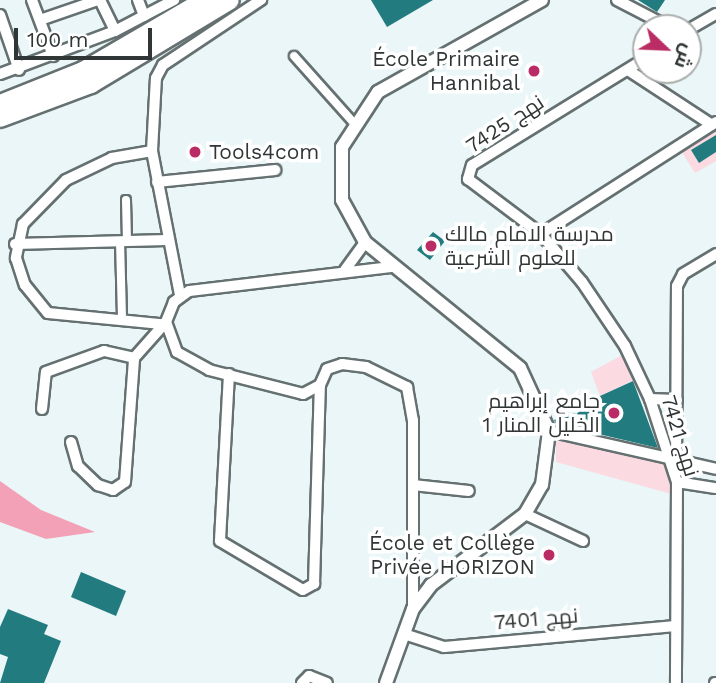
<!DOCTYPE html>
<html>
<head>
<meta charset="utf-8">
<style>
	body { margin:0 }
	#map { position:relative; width:716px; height:683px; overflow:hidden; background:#eaf6f7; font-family:"Work Sans",Cairo,sans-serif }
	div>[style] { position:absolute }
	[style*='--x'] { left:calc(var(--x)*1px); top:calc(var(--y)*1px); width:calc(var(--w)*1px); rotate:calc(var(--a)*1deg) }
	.green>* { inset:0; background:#fcdae2 }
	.forest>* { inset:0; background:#f3a1b7 }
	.building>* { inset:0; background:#227b7e }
	.roads { filter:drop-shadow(2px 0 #657071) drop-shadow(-2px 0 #657071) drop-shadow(0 2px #657071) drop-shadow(0 -2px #657071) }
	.pedestrian>* { height:8px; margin:-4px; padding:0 4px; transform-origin:4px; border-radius:4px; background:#fff }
	.minor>* { height:10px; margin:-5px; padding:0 5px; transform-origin:5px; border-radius:5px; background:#fff }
	.tertiary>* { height:12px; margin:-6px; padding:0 6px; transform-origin:6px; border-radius:6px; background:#fff }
	.trunk>* { height:18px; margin:-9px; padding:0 9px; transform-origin:9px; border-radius:9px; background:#fff }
	.dots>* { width:19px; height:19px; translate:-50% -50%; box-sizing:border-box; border:4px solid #fff; border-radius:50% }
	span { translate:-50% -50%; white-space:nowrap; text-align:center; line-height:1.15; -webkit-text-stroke:7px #fff; paint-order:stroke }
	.poi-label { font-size:21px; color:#303535 }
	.right { translate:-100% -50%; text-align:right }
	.left { translate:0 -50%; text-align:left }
	.street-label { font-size:21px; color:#303535 }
	.north { position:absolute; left:632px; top:14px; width:70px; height:70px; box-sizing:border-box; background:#fff; border:2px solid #acaeae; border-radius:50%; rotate:113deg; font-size:19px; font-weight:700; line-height:28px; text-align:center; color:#303535 }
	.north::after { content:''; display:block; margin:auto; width:24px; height:32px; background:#b92d64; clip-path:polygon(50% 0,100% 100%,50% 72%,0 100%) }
	.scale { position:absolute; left:14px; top:28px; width:138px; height:32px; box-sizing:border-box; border:4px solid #303535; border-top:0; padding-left:9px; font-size:21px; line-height:24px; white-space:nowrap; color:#303535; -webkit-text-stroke:5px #fff; paint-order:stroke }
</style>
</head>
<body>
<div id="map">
	<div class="green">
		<i style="clip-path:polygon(716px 131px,716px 161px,695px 173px,681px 151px)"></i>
		<i style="clip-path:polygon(622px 355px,636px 379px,600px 396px,591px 372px)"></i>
		<i style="clip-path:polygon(556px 431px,667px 458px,675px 495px,556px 462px)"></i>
	</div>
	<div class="forest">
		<i style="clip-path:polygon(0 481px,41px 510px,95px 532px,46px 539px,0 522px)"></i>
	</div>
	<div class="building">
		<i style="clip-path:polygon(371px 0,433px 0,387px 27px)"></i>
		<i style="clip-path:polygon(638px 0,665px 0,657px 12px)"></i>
		<i style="clip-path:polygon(716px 135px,716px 152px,699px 163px,691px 150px)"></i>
		<i style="clip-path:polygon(433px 232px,445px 241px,430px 260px,417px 250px)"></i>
		<i style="clip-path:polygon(633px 381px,658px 448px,556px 424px,554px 420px,599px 405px,600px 396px)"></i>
		<i style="clip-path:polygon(81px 572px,126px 591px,116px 616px,71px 597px)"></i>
		<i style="clip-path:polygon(8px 609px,48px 625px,44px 634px,61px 641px,44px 683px,0 683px,8px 657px,0 654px,0 627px)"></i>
	</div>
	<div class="roads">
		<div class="pedestrian">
			<i style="--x:294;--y:56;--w:89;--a:48.2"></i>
			<i style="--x:126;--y:200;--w:41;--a:88.6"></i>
			<i style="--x:120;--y:241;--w:76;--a:88.5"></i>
		</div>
		<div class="minor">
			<i style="--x:32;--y:0;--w:60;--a:69.4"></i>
			<i style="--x:100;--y:0;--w:34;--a:64"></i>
			<i style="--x:138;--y:0;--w:17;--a:69"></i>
			<i style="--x:617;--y:0;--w:61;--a:27.4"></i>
			<i style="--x:0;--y:15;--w:58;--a:70.9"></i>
			<i style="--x:40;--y:20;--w:61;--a:-19"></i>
			<i style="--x:688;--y:30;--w:32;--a:-30"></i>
			<i style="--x:646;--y:58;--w:204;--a:148.4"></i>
			<i style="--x:472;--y:165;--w:15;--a:106"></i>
			<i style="--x:468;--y:179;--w:91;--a:37"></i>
			<i style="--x:541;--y:234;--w:63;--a:49.5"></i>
			<i style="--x:582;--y:282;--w:77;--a:56.1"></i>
			<i style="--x:625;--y:346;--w:59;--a:64.7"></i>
			<i style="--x:650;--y:399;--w:87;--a:72"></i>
			<i style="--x:677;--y:482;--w:201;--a:90.3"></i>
			<i style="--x:628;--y:70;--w:100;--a:33.2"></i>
			<i style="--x:0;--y:74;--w:123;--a:-20.5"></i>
			<i style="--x:115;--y:31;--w:67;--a:-27.7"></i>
			<i style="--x:152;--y:151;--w:41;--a:170.1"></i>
			<i style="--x:112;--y:158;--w:51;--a:154.4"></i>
			<i style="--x:66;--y:180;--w:62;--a:134.3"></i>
			<i style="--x:23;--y:224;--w:35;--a:102"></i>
			<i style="--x:16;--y:258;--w:28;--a:72"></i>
			<i style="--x:25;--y:285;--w:36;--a:51"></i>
			<i style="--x:48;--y:313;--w:114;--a:5.6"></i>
			<i style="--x:157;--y:182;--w:119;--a:-5.8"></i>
			<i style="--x:541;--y:234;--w:208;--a:-32.6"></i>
			<i style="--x:15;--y:244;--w:152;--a:-1.5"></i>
			<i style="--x:391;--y:267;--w:203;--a:173.2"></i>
			<i style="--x:189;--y:291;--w:19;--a:144"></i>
			<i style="--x:174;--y:302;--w:22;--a:112"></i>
			<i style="--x:166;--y:322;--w:32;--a:70"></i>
			<i style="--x:177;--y:352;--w:37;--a:29"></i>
			<i style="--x:209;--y:370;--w:97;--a:14.3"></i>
			<i style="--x:303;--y:394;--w:19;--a:-28"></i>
			<i style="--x:320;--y:385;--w:17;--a:-66"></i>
			<i style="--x:327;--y:369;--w:16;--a:-18"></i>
			<i style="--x:342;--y:364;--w:24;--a:7"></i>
			<i style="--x:366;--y:367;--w:46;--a:26"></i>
			<i style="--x:407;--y:387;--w:34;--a:80"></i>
			<i style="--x:413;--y:420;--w:189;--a:90"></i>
			<i style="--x:345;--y:270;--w:34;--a:-54"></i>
			<i style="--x:180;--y:295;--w:147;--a:-101"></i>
			<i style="--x:152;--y:151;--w:73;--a:-86.9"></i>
			<i style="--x:156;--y:78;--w:15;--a:-62"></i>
			<i style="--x:163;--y:65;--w:118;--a:-33.6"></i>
			<i style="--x:229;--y:374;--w:167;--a:93.1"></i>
			<i style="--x:220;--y:541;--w:96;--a:30.6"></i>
			<i style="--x:303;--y:590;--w:13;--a:-29"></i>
			<i style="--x:314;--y:584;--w:199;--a:-88.3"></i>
			<i style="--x:650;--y:399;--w:27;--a:2"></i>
			<i style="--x:42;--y:409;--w:37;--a:-84"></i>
			<i style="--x:46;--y:372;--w:62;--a:-19.9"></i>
			<i style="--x:104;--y:351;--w:31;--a:13"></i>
			<i style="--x:549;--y:431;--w:171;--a:12.8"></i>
			<i style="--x:71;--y:442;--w:25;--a:74"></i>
			<i style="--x:78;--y:466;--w:28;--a:44"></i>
			<i style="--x:98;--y:485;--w:16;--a:18"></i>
			<i style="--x:113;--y:490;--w:14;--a:-34"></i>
			<i style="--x:125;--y:482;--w:124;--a:-85.8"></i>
			<i style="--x:134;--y:358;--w:48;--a:-48.4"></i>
			<i style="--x:676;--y:472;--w:186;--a:-89.7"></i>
			<i style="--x:677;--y:286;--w:13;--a:-63"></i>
			<i style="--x:683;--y:274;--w:39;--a:-31"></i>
			<i style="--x:677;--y:482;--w:39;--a:9"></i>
			<i style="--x:413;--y:485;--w:56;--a:6.1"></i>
			<i style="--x:525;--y:514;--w:64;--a:25"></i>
			<i style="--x:404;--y:634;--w:42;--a:18"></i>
			<i style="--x:444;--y:647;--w:230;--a:-5.2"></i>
			<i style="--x:302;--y:683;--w:10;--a:-45"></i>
			<i style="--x:309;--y:676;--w:19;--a:21"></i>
			<i style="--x:715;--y:683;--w:1;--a:0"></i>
		</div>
		<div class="tertiary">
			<i style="--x:386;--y:683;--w:79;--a:-70"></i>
			<i style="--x:413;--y:609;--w:30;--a:-53"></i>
			<i style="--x:431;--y:585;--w:118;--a:-37.1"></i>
			<i style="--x:525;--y:514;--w:34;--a:-60"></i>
			<i style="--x:542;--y:485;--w:54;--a:-82.6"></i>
			<i style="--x:549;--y:431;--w:69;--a:-114.7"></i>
			<i style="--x:520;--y:368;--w:200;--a:-140.9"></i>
			<i style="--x:365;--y:242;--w:48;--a:-118.7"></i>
			<i style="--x:342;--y:200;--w:53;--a:-90"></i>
			<i style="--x:342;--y:147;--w:66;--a:-56.8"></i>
			<i style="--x:378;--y:92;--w:188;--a:-29.3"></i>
		</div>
		<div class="trunk">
			<i style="--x:0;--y:104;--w:89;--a:-21.7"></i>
			<i style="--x:83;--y:71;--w:141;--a:-30.2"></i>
			<i style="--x:0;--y:118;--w:97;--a:-20.5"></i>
			<i style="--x:91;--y:84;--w:162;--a:-31.1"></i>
		</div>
	</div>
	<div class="dots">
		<i style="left:534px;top:71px;background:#b92d64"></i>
		<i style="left:195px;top:152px;background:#b92d64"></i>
		<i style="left:431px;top:246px;background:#b92d64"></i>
		<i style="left:614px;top:413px;background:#b92d64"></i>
		<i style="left:549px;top:555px;background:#b92d64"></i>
	</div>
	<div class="poi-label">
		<span class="right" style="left:520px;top:71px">École Primaire<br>Hannibal</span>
		<span class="left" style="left:209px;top:152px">Tools4com</span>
		<span class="left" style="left:445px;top:246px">مدرسة الامام مالك<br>للعلوم الشرعية</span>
		<span class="right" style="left:600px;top:413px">جامع إبراهيم<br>الخليل المنار 1</span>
		<span class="right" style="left:535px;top:555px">École et Collège<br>Privée HORIZON</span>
	</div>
	<div class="street-label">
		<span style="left:505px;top:124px;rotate:-33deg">نهج 7425</span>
		<span style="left:680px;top:436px;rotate:73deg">نهج 7421</span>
		<span style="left:536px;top:619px;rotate:-5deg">نهج 7401</span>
	</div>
	<div class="north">ش</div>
	<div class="scale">100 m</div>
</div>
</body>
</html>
